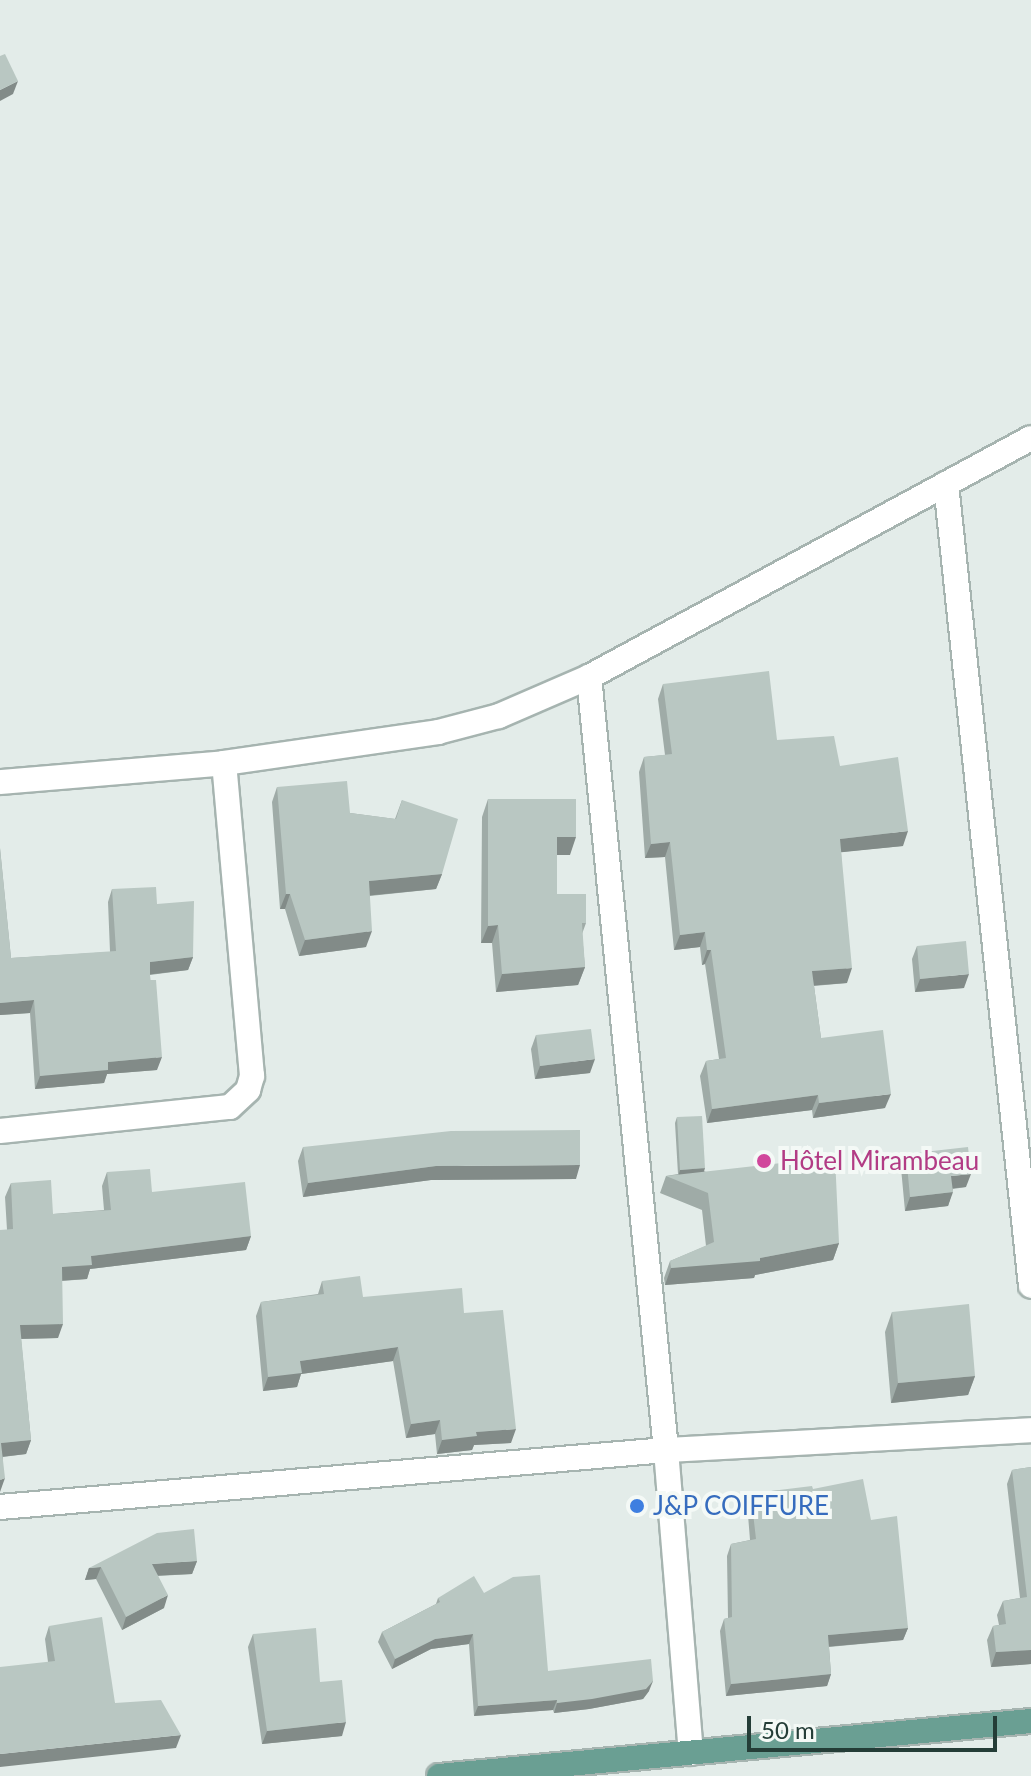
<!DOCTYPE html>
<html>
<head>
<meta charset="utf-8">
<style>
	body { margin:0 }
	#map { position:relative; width:1031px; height:1776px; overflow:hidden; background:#e3ece9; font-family:Lato,sans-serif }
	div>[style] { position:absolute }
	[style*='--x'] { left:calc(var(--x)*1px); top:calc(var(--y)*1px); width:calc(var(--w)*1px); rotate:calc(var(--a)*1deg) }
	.roads { filter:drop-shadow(2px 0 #a6b4b0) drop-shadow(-2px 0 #a6b4b0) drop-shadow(0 2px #a6b4b0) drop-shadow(0 -2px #a6b4b0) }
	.minor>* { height:24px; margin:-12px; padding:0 12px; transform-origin:12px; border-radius:12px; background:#fff }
	.major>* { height:24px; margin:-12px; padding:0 12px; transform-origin:12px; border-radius:12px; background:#6a9f93 }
	.wall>* { inset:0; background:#9faba7 }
	.shaded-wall>* { inset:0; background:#828b88 }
	.building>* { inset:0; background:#b9c7c2 }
	.dots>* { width:22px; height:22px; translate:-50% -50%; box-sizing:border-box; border:4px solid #f4f9f6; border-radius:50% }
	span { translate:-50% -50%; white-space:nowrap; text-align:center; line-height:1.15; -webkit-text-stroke:8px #f4f9f6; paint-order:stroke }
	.hotel-label { font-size:26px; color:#b23c85 }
	.left { translate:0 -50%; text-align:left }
	.shop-label { font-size:26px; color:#366cbe }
	.scale { position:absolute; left:747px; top:1716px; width:250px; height:36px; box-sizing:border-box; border:4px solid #243d37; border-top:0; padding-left:10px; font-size:24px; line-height:28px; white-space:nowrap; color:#243d37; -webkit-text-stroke:6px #f4f9f6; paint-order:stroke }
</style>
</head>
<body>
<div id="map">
	<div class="roads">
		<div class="minor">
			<i style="--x:946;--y:484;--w:806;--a:83.95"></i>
			<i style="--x:589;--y:677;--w:777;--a:84.31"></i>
			<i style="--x:666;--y:1450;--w:304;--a:85.3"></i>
			<i style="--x:0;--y:782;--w:225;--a:-4.8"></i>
			<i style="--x:224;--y:763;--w:216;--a:-8.2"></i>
			<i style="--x:438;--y:732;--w:63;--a:-14.7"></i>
			<i style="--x:499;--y:716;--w:98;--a:-23.4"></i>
			<i style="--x:589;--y:677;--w:502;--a:-28.4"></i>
			<i style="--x:0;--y:1131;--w:231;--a:-6"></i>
			<i style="--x:230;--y:1107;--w:25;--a:-43"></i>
			<i style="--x:248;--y:1090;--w:15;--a:-74"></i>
			<i style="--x:252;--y:1076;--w:314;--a:-95.1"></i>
			<i style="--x:0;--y:1507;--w:668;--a:-4.89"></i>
			<i style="--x:666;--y:1450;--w:366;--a:-3.1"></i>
		</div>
		<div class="major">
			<i style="--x:439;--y:1776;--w:595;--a:-5.31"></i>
		</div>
	</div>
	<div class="wall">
		<i style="clip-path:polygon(663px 684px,777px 740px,840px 766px,903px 846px,841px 852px,847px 983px,814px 986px,821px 1038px,885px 1108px,813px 1118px,812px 1110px,707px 1123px,700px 1076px,706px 1061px,719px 1059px,705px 964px,702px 965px,700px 947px,674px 950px,665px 857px,645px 858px,639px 772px,644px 757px,665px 755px,658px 699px)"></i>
		<i style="clip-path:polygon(277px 787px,350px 813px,395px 819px,402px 800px,442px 874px,436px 889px,370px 896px,366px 947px,299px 956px,285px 909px,280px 909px,272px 802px)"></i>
		<i style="clip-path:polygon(488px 799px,570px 855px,557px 855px,557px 894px,586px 923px,582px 934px,585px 967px,578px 985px,496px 992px,492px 943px,481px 943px,482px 817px)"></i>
		<i style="clip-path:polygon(0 848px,11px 958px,110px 952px,108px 902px,112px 889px,157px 904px,193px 957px,188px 970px,150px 975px,157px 1070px,107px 1074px,104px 1083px,35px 1089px,30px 1013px,0 1015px)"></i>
		<i style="clip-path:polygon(917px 946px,964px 988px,915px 992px,912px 959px)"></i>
		<i style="clip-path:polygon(536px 1035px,590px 1073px,535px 1079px,531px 1049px)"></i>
		<i style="clip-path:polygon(677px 1117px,704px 1171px,839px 1243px,833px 1260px,755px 1275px,754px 1278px,665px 1285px,664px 1278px,670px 1261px,706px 1246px,702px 1210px,660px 1193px,666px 1176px,678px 1174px,675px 1123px)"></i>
		<i style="clip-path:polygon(303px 1147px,576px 1179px,431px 1180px,303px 1197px,298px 1161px)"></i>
		<i style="clip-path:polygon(906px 1154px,966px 1187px,953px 1189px,948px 1206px,905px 1211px,901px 1168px)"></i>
		<i style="clip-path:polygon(107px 1172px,251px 1236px,246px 1250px,90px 1269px,87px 1279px,62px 1281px,58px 1338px,21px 1339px,31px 1440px,26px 1454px,3px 1457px,0 1492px,7px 1230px,5px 1197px,11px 1183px,53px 1214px,104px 1210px,102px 1186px)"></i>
		<i style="clip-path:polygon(322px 1281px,363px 1297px,464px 1313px,511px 1443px,474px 1445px,472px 1450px,437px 1454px,435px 1434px,406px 1438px,393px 1361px,301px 1374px,297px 1387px,263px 1391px,256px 1316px,261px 1302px,318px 1294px)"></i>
		<i style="clip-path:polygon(892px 1312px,975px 1376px,968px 1395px,891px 1403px,885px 1332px)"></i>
		<i style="clip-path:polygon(1031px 1467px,1031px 1664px,991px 1667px,987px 1640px,993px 1626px,999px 1625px,997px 1615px,1003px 1601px,1020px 1598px,1007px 1484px,1012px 1470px)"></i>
		<i style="clip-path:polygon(813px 1489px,871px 1520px,908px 1628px,903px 1640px,829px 1647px,831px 1674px,827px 1686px,726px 1696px,720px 1631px,724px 1619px,728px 1618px,727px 1556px,731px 1544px,750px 1540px,748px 1515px,752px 1504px,767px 1502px,771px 1491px)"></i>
		<i style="clip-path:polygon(197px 1561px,192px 1574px,158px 1576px,164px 1608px,122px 1630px,96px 1579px,85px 1580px,89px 1568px)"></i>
		<i style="clip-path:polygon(484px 1593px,548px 1671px,649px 1691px,643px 1699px,589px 1709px,554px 1713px,553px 1710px,474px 1716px,469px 1644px,431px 1649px,392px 1669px,378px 1642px,382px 1632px,436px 1604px,438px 1598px)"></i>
		<i style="clip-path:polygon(49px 1626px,115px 1703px,176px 1748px,48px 1662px,45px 1639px)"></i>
		<i style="clip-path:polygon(253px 1634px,320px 1682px,342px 1736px,262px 1744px,248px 1647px)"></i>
	</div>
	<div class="shaded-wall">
		<i style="clip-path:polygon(18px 81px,13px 94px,0 101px,0 90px)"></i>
		<i style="clip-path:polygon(908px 831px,903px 846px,834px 853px,840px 839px)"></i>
		<i style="clip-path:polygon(557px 837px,576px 837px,570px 855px,550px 855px)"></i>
		<i style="clip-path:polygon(670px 842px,665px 857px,645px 858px,651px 844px)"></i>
		<i style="clip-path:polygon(442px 874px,436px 889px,364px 896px,369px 881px)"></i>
		<i style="clip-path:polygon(286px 894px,290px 894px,285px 909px,280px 909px)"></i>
		<i style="clip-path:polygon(498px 925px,492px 943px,481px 943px,488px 926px)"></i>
		<i style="clip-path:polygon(372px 931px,366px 947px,299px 956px,305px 940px)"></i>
		<i style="clip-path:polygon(705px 932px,700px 947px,674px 950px,680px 935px)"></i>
		<i style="clip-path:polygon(707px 950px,711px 950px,705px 964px,702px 965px)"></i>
		<i style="clip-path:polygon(193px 957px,188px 970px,145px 975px,150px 962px)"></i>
		<i style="clip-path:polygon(585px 967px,578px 985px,496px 992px,502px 974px)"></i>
		<i style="clip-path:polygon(852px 968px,847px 983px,807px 986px,812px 971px)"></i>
		<i style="clip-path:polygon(969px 974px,964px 988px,915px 992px,920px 979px)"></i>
		<i style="clip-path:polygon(34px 1000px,30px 1013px,0 1015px,0 1003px)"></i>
		<i style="clip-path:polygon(162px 1057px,157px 1070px,107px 1074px,104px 1083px,35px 1089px,40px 1076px,108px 1062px)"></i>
		<i style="clip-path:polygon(595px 1059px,590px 1073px,535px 1079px,540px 1066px)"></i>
		<i style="clip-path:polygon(891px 1094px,885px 1108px,813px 1118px,819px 1103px)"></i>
		<i style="clip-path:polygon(818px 1095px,812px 1110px,707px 1123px,712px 1109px)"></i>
		<i style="clip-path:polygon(580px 1165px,576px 1179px,431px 1180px,303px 1197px,308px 1183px,436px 1166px)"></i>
		<i style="clip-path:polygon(705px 1168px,703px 1175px,678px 1177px,680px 1170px)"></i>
		<i style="clip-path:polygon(971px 1174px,966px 1187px,946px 1189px,951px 1176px)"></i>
		<i style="clip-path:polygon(953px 1192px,948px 1206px,905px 1211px,910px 1197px)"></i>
		<i style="clip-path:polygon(251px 1236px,246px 1250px,90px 1269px,87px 1279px,56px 1281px,62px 1267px,91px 1256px)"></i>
		<i style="clip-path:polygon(839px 1243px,833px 1260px,755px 1275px,754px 1278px,665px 1285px,671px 1268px,760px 1258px)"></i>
		<i style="clip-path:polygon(63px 1324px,58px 1338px,15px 1339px,20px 1325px)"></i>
		<i style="clip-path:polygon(398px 1347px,393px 1361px,301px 1374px,297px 1387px,263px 1391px,268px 1377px,300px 1361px)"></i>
		<i style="clip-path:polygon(975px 1376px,968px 1395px,891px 1403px,898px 1383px)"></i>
		<i style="clip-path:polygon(440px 1420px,435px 1434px,406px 1438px,411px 1424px)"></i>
		<i style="clip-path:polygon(516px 1429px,511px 1443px,474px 1445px,472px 1450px,437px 1454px,442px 1440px,476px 1432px)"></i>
		<i style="clip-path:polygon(31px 1440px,26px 1454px,0 1457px,1px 1443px)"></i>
		<i style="clip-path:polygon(5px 1478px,0 1492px,0 1480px)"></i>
		<i style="clip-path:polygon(197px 1561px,192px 1574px,147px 1576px,152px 1564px)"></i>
		<i style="clip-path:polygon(101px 1567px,96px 1579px,85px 1580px,89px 1568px)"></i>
		<i style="clip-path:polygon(168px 1595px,164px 1608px,122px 1630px,126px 1617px)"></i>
		<i style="clip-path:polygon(908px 1628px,903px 1640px,824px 1647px,828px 1635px)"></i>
		<i style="clip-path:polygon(473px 1634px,469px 1644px,431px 1649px,392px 1669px,395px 1659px,435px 1639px)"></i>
		<i style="clip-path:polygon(1031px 1650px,1031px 1664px,991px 1667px,996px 1652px)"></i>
		<i style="clip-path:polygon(831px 1674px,827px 1686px,726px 1696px,731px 1684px)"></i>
		<i style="clip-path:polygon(653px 1681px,649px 1691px,643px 1699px,589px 1709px,554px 1713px,557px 1703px)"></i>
		<i style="clip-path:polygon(557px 1700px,553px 1710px,474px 1716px,478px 1706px)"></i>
		<i style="clip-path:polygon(346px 1722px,342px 1736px,262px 1744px,267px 1731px)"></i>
		<i style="clip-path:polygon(181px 1735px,176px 1748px,0 1767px,0 1754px)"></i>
	</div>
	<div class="building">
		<i style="clip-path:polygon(5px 54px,18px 81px,0 90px,0 56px)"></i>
		<i style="clip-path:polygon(769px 671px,777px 740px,834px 736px,840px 766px,898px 757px,908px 831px,840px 839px,852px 968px,812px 971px,821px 1038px,883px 1030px,891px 1094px,819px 1103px,818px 1095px,712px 1109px,706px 1061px,726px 1058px,711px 950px,707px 950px,705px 932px,680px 935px,670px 842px,651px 844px,644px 757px,672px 754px,663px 684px)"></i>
		<i style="clip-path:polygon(347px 781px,350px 813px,396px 819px,402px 800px,458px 819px,442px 874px,369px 881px,372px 931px,305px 940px,290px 894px,286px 894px,277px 787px)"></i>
		<i style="clip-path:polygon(488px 799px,576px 799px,576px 837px,557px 837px,557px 894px,586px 894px,586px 923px,582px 923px,585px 967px,502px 974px,498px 925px,488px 926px)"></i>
		<i style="clip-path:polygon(0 848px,11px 958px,116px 951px,112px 889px,156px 887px,157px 904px,194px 901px,193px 957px,150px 962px,150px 980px,156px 980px,162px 1057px,108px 1062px,108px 1070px,40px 1076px,34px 1000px,0 1003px)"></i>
		<i style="clip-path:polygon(966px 941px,969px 974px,920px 979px,917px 946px)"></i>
		<i style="clip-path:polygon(591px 1029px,595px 1059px,540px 1066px,536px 1035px)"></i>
		<i style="clip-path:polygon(702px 1116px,705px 1168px,680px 1170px,677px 1117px)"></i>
		<i style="clip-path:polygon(580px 1130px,580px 1165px,436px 1166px,308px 1183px,303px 1147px,451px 1131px)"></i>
		<i style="clip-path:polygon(968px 1147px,971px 1174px,951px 1176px,953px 1192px,910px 1197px,906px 1154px)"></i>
		<i style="clip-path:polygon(835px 1157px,839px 1243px,760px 1258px,760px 1261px,671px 1268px,670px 1261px,714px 1242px,708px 1193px,666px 1176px)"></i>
		<i style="clip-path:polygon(150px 1169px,152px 1192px,245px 1182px,251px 1236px,91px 1256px,92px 1265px,62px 1267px,63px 1324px,20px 1325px,31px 1440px,1px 1443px,5px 1478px,0 1480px,0 1230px,13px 1229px,11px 1183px,51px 1180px,53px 1214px,111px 1210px,107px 1172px)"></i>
		<i style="clip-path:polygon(360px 1276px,363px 1297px,462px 1288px,464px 1313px,503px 1310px,516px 1429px,476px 1432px,477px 1436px,442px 1440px,440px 1420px,411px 1424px,398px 1347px,300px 1361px,302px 1373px,268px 1377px,261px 1302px,324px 1294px,322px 1281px)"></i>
		<i style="clip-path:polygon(969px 1304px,975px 1376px,898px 1383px,892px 1312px)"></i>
		<i style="clip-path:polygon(1031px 1467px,1031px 1650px,996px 1652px,993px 1626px,1006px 1624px,1003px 1601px,1027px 1597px,1012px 1470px)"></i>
		<i style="clip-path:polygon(863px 1479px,871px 1520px,897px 1516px,908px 1628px,828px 1635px,831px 1674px,731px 1684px,724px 1619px,732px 1617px,731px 1544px,756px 1539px,752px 1504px,772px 1502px,771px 1491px,812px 1486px,813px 1489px)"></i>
		<i style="clip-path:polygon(194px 1529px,197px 1561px,152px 1564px,168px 1595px,126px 1617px,101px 1567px,89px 1568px,157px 1533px)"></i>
		<i style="clip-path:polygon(540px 1575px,548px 1671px,651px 1659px,653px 1681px,646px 1689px,592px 1699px,557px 1703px,557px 1700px,478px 1706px,473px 1634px,435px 1639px,395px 1659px,382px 1632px,440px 1602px,438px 1598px,474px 1576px,484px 1593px,513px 1577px)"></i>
		<i style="clip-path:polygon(102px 1617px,115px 1703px,161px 1700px,181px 1735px,0 1754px,0 1667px,55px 1661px,49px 1626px)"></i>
		<i style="clip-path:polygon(316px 1628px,320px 1682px,342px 1680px,346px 1722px,267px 1731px,253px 1634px)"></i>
	</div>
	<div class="dots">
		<i style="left:764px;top:1161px;background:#d1479c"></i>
		<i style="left:637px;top:1506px;background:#3f7fe0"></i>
	</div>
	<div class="hotel-label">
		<span class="left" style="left:780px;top:1161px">Hôtel Mirambeau</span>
	</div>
	<div class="shop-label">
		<span class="left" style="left:653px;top:1506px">J&amp;P COIFFURE</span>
	</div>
	<div class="scale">50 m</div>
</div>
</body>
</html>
